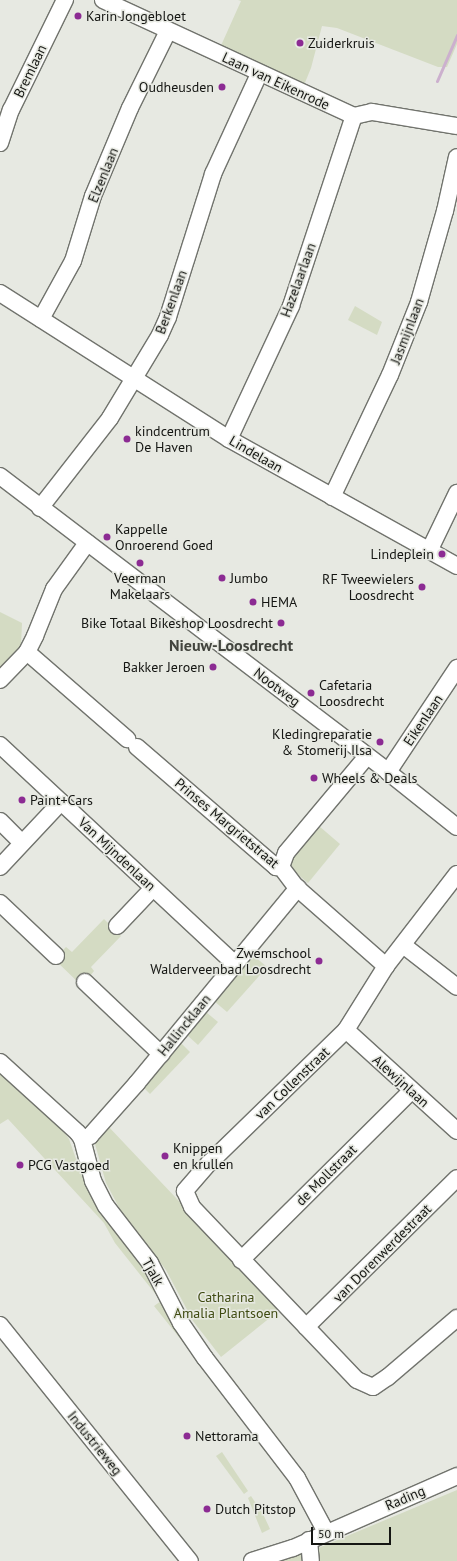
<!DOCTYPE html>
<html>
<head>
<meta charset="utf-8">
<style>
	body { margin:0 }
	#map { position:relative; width:457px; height:1561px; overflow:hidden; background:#e7e9e2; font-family:"PT Sans",sans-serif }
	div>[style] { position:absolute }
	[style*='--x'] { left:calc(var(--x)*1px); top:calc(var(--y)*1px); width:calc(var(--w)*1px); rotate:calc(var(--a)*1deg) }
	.green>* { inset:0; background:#d4dbc3 }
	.stream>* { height:3px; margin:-1.5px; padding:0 1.5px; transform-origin:1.5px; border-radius:1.5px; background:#ccb0ce }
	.roads { filter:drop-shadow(1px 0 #71736d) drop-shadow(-1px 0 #71736d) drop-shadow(0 1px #71736d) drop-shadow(0 -1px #71736d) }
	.minor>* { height:16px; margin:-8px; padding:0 8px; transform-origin:8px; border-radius:8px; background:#fff }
	.dots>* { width:11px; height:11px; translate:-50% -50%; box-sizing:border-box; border:2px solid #e7e9e2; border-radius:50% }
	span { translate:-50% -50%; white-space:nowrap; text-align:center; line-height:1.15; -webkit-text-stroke:3px #e7e9e2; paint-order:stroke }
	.poi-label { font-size:14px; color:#151613 }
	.left { translate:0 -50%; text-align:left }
	.right { translate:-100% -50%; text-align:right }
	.street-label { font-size:14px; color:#151613 }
	.park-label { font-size:14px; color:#3f4b12 }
	.quarter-label { font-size:16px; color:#42443e; font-weight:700 }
	.scale { position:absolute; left:311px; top:1527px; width:80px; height:18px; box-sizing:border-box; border:2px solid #151613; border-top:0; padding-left:5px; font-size:12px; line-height:14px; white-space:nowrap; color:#151613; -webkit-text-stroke:3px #e7e9e2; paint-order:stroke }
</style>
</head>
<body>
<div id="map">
	<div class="green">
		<i style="clip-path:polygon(238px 0,457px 0,457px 44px,447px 67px,438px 67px,337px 28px,322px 26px,311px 68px,302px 90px,219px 50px,241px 1px)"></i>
		<i style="clip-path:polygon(355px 306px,382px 322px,377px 335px,348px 320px)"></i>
		<i style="clip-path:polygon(0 612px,22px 623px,21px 645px,19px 649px,0 670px)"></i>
		<i style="clip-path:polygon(319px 826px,340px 844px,308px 883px,296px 873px,291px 864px,294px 854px)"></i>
		<i style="clip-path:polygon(104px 919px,121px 936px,91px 967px,94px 971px,82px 986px,54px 959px,66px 947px,72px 952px)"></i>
		<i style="clip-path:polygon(254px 956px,267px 967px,227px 1012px,214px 1001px)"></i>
		<i style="clip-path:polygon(206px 1012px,218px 1022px,198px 1045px,187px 1035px)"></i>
		<i style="clip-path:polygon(181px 1043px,190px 1052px,150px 1094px,144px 1088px)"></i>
		<i style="clip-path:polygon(0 1072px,58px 1124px,69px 1139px,82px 1176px,144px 1262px,192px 1350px,190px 1351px,154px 1306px,161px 1301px,115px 1243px,104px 1223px,8px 1119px,0 1124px)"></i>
		<i style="clip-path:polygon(107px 1125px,281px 1309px,221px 1357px,193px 1321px,166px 1270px,122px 1213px,106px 1183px,95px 1144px)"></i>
		<i style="clip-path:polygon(222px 1452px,248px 1491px,244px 1494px,216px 1456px)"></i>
		<i style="clip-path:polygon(457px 1490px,457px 1561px,281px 1561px,316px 1549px)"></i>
		<i style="clip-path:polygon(251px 1496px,263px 1514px,270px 1529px,262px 1533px,248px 1498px)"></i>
	</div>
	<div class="stream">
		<i style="--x:437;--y:81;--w:50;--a:-66.5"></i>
	</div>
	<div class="roads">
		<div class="minor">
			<i style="--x:103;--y:0;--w:277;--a:24.8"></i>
			<i style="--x:354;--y:116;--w:18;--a:-13"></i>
			<i style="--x:372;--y:112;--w:86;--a:9.4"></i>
			<i style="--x:0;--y:143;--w:35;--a:-72"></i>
			<i style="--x:11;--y:110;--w:123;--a:-63.9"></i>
			<i style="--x:0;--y:293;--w:272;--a:32.5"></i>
			<i style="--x:229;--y:439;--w:261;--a:29.1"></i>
			<i style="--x:41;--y:319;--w:66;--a:-61.1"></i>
			<i style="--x:73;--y:261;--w:68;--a:-72.9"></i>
			<i style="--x:93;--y:196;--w:95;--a:-67.2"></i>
			<i style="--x:130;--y:108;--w:86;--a:-63.7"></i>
			<i style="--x:229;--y:439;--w:147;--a:-65"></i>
			<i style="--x:291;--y:306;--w:200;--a:-71.7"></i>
			<i style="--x:0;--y:476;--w:488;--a:37.3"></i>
			<i style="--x:388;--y:772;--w:88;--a:38.6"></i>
			<i style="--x:332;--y:497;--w:135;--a:-64.6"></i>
			<i style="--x:390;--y:375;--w:79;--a:-68.3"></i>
			<i style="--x:419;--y:302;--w:95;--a:-74.1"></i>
			<i style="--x:445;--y:211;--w:55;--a:-77.5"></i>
			<i style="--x:40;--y:508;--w:114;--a:-52.1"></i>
			<i style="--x:110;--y:418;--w:97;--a:-58.9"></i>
			<i style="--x:160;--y:335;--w:20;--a:-66"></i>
			<i style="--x:168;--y:317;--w:150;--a:-72.5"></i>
			<i style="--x:213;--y:174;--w:110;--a:-65.3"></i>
			<i style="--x:427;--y:549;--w:6;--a:-39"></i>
			<i style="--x:432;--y:545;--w:58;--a:-64.3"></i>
			<i style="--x:27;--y:652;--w:133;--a:41"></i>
			<i style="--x:0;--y:680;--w:39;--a:-46"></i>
			<i style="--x:27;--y:652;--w:18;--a:-63"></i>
			<i style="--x:35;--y:636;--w:51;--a:-68"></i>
			<i style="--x:54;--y:589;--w:57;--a:-54.3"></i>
			<i style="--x:0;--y:745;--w:321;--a:43"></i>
			<i style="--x:137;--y:747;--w:184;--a:40.8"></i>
			<i style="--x:276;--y:867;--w:5;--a:0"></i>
			<i style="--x:281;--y:867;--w:25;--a:53"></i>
			<i style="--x:296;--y:887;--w:120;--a:41.3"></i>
			<i style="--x:388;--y:772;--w:125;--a:-56.4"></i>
			<i style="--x:0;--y:821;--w:31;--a:45"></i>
			<i style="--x:0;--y:867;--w:89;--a:-46.8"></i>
			<i style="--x:281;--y:867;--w:15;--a:-70"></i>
			<i style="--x:286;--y:853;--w:126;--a:-50.1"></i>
			<i style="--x:457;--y:874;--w:116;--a:127.7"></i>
			<i style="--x:386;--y:966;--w:75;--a:122"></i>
			<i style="--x:346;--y:1030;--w:191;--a:135.8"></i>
			<i style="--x:209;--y:1163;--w:37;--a:131"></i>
			<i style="--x:185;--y:1191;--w:17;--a:66"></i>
			<i style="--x:192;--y:1207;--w:239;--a:46.4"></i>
			<i style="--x:357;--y:1380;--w:17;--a:24"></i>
			<i style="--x:373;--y:1387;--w:18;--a:-34"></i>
			<i style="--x:388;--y:1377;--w:91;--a:-40.5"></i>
			<i style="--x:0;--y:903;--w:77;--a:43.4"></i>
			<i style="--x:117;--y:926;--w:52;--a:-46.5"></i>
			<i style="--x:403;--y:945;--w:68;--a:37.9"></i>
			<i style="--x:85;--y:982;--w:105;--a:43.5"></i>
			<i style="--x:346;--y:1030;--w:150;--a:42.3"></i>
			<i style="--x:0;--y:1062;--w:105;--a:42.3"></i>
			<i style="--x:78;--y:1133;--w:7;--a:56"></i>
			<i style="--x:82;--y:1139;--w:43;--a:75.3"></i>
			<i style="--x:93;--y:1181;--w:28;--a:63"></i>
			<i style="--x:106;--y:1206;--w:72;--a:52.3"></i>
			<i style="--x:150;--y:1263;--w:68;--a:62.7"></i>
			<i style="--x:181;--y:1323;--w:42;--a:55.6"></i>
			<i style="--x:205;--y:1358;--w:151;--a:52.5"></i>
			<i style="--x:297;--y:1478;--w:61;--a:61.8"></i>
			<i style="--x:82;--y:1139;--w:9;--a:-21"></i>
			<i style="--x:90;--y:1136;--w:71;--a:-48.4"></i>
			<i style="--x:137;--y:1083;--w:253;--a:-50.5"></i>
			<i style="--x:241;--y:1260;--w:240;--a:-44.8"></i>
			<i style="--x:0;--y:1325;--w:303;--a:51.2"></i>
			<i style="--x:306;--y:1327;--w:212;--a:-44.6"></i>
			<i style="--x:309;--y:1540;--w:21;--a:85"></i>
			<i style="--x:252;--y:1561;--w:43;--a:-17.6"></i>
			<i style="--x:293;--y:1548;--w:179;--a:-23.7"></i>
		</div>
	</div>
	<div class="dots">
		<i style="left:78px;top:16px;background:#8c2b93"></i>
		<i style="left:300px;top:43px;background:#8c2b93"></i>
		<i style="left:222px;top:87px;background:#8c2b93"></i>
		<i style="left:127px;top:439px;background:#8c2b93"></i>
		<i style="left:107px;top:537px;background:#8c2b93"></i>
		<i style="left:442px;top:554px;background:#8c2b93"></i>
		<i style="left:140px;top:563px;background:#8c2b93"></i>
		<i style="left:222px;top:578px;background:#8c2b93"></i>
		<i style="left:422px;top:587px;background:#8c2b93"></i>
		<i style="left:253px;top:602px;background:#8c2b93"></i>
		<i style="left:281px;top:623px;background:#8c2b93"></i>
		<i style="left:213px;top:667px;background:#8c2b93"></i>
		<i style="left:311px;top:693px;background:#8c2b93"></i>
		<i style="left:380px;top:742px;background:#8c2b93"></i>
		<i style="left:314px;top:778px;background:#8c2b93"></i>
		<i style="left:22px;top:800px;background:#8c2b93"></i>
		<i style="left:319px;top:961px;background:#8c2b93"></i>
		<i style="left:165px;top:1156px;background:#8c2b93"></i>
		<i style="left:20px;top:1165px;background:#8c2b93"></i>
		<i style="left:187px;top:1436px;background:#8c2b93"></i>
		<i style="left:207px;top:1509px;background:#8c2b93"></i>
	</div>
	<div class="poi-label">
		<span class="left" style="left:86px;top:16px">Karin Jongebloet</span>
		<span class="left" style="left:308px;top:43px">Zuiderkruis</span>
		<span class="right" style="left:214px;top:87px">Oudheusden</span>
		<span class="left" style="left:135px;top:439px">kindcentrum<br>De Haven</span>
		<span class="left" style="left:115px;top:537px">Kappelle<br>Onroerend Goed</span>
		<span class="right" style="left:434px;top:554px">Lindeplein</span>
		<span style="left:140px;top:586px">Veerman<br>Makelaars</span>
		<span class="left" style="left:230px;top:578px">Jumbo</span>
		<span class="right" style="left:414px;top:587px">RF Tweewielers<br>Loosdrecht</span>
		<span class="left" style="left:261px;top:602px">HEMA</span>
		<span class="right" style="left:273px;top:623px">Bike Totaal Bikeshop Loosdrecht</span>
		<span class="right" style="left:205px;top:667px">Bakker Jeroen</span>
		<span class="left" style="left:319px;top:693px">Cafetaria<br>Loosdrecht</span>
		<span class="right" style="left:372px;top:742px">Kledingreparatie<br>&amp; Stomerij Ilsa</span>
		<span class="left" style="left:322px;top:778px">Wheels &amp; Deals</span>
		<span class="left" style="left:30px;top:800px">Paint+Cars</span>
		<span class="right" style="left:311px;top:961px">Zwemschool<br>Walderveenbad Loosdrecht</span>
		<span class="left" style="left:173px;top:1156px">Knippen<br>en krullen</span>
		<span class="left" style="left:28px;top:1165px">PCG Vastgoed</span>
		<span class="left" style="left:195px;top:1436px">Nettorama</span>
		<span class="left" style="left:215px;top:1509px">Dutch Pitstop</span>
	</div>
	<div class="street-label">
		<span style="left:30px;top:71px;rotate:-64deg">Bremlaan</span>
		<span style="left:276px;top:81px;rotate:25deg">Laan van Eikenrode</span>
		<span style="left:103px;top:175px;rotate:-68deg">Elzenlaan</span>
		<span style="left:298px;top:280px;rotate:-70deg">Hazelaarlaan</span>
		<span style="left:171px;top:302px;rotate:-70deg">Berkenlaan</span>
		<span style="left:407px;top:331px;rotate:-69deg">Jasmijnlaan</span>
		<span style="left:256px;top:454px;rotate:30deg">Lindelaan</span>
		<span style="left:277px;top:687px;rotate:37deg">Nootweg</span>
		<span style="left:423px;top:720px;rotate:-56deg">Eikenlaan</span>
		<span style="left:227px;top:823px;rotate:40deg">Prinses Margrietstraat</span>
		<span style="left:117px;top:854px;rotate:43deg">Van Mijndenlaan</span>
		<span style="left:184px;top:1025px;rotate:-51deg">Hallincklaan</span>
		<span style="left:401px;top:1081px;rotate:42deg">Alewijnlaan</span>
		<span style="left:292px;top:1083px;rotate:-44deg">van Collenstraat</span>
		<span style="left:326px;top:1175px;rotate:-45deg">de Mollstraat</span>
		<span style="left:382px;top:1253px;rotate:-45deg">van Dorenwerdestraat</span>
		<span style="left:153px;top:1272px;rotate:60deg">Tjalk</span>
		<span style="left:95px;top:1443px;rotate:51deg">Industrieweg</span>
		<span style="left:405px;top:1498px;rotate:-23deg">Rading</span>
	</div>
	<div class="park-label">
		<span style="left:226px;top:1305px">Catharina<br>Amalia Plantsoen</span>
	</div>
	<div class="quarter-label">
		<span style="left:231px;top:645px">Nieuw-Loosdrecht</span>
	</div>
	<div class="scale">50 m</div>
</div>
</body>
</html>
